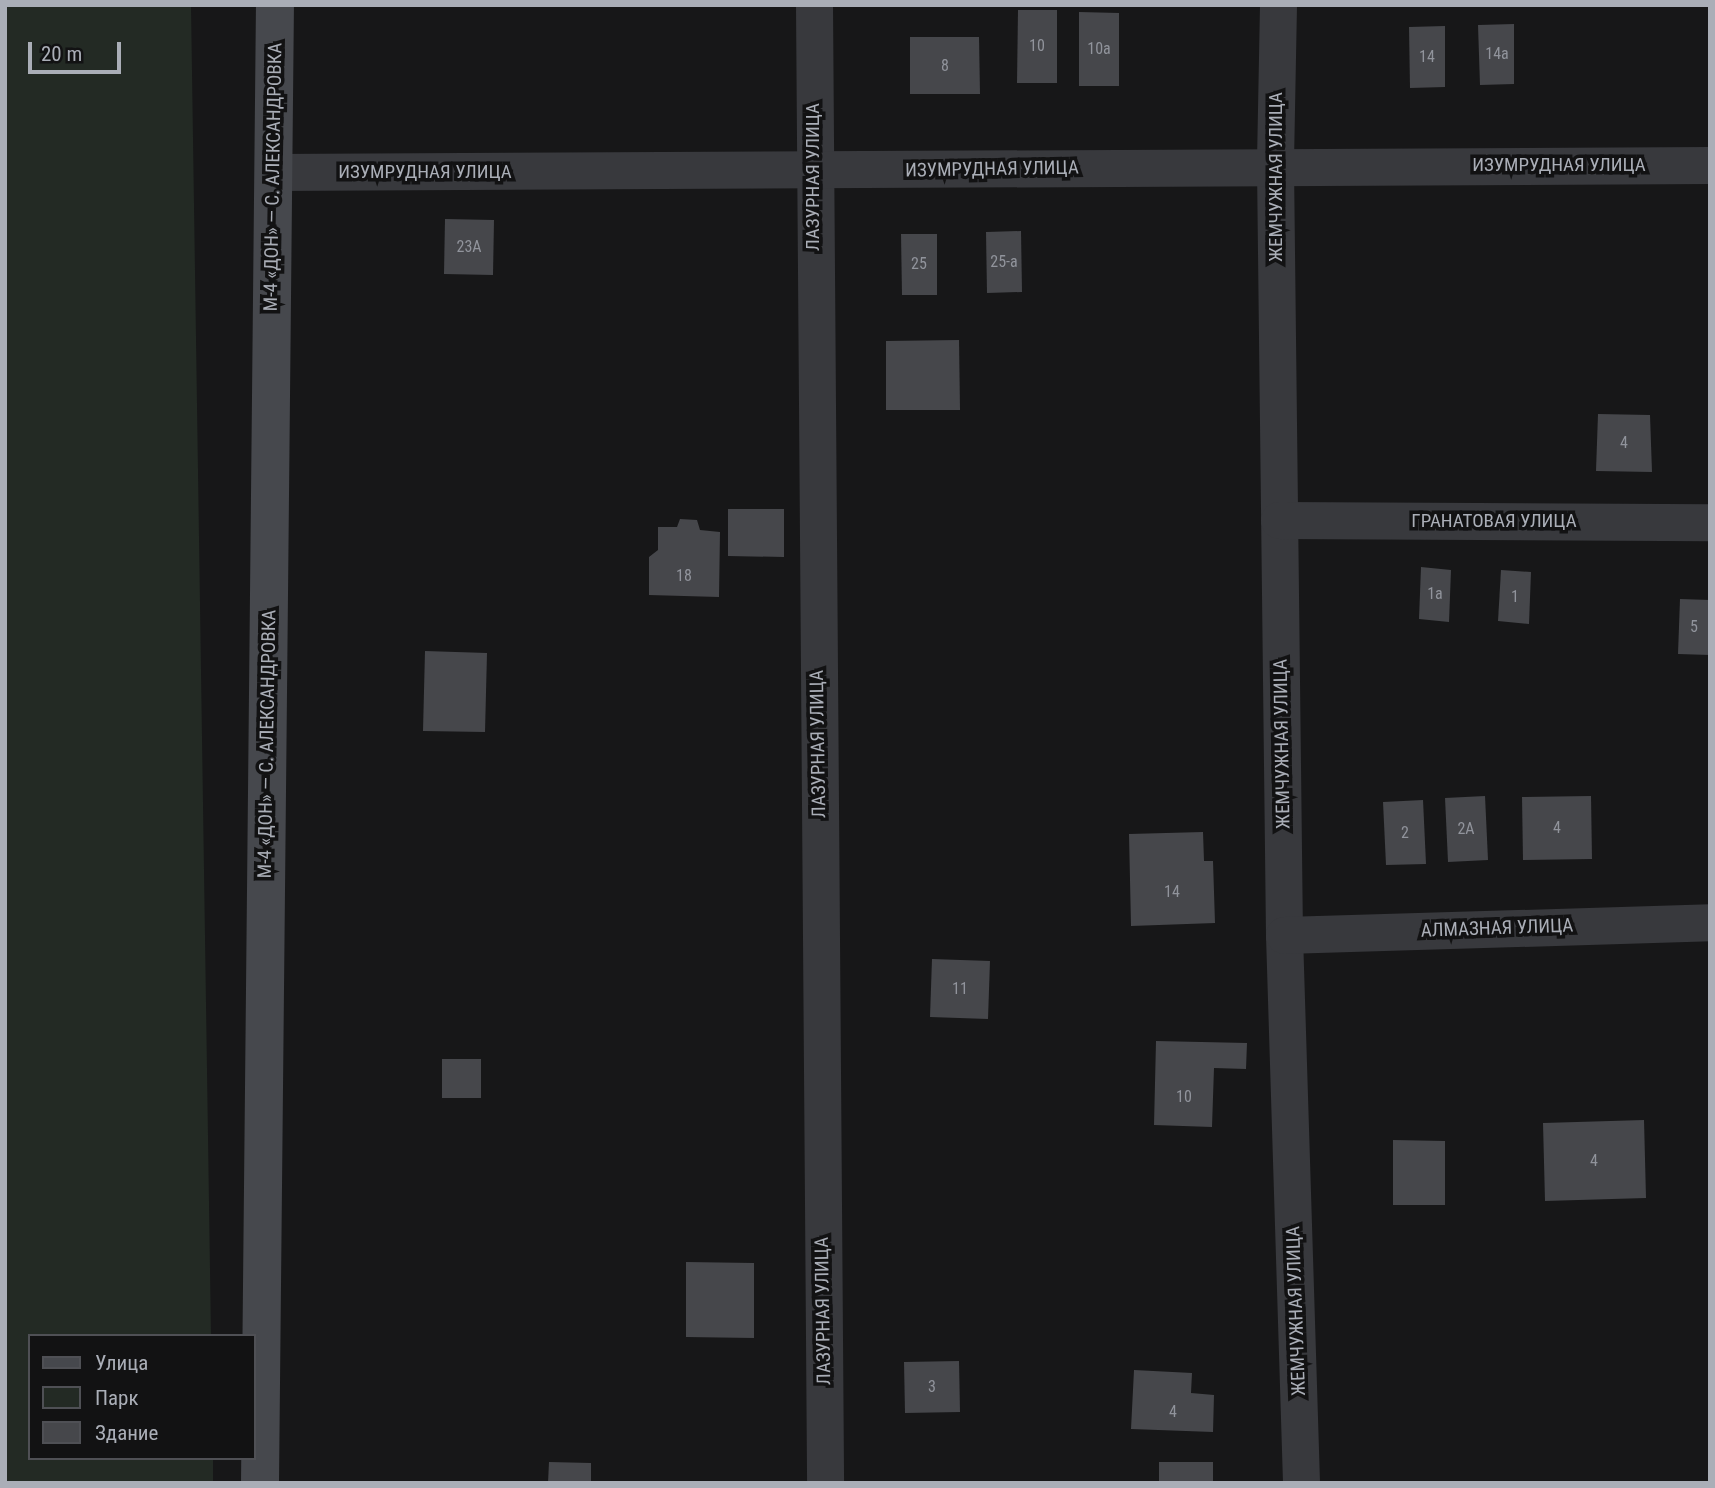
<!DOCTYPE html>
<html>
<head>
<meta charset="utf-8">
<style>
	body { margin:0 }
	#map { position:relative; width:1715px; height:1488px; overflow:hidden; background:#171718; font-family:"Roboto Condensed",sans-serif }
	div>[style] { position:absolute }
	[style*='--x'] { left:calc(var(--x)*1px); top:calc(var(--y)*1px); width:calc(var(--w)*1px); rotate:calc(var(--a)*1deg) }
	.green>* { inset:0; background:#232a24 }
	.building>* { inset:0; background:#46474b }
	.minor>* { height:37px; margin:-18.5px; padding:0 18.5px; transform-origin:18.5px; border-radius:18.5px; background:#38393d }
	.secondary>* { height:38px; margin:-19px; padding:0 19px; transform-origin:19px; border-radius:19px; background:#46484d }
	span { translate:-50% -50%; white-space:nowrap; text-align:center; line-height:1.15; -webkit-text-stroke:7px #121213; paint-order:stroke }
	.number-label { font-size:16px; color:#91949c }
	.number-label span { -webkit-text-stroke-width:0 }
	.street-label { font-size:19px; color:#aaaeb7 }
	.frame { position:absolute; inset:0; border:7px solid #aaaeb7; pointer-events:none }
	.legend { position:absolute; left:28px; top:1334px; width:228px; height:126px; box-sizing:border-box; background:#121213; border:2px solid #4f5055; margin:0; padding:9px 12px; list-style:none; font-size:21px; color:#aaaeb7 }
	.legend li { display:flex; align-items:center; gap:14px; height:35px }
	.legend b { width:35px; border:2px solid #4f5055 }
	.scale { position:absolute; left:28px; top:42px; width:93px; height:32px; box-sizing:border-box; border:4px solid #aaaeb7; border-top:0; padding-left:9px; font-size:21px; line-height:24px; white-space:nowrap; color:#aaaeb7; -webkit-text-stroke:5px #121213; paint-order:stroke }
</style>
</head>
<body>
<div id="map">
	<div class="green">
		<i style="clip-path:polygon(5px 5px,191px 5px,211px 1336px,30px 1336px,30px 1458px,213px 1458px,213px 1483px,5px 1483px)"></i>
	</div>
	<div class="building">
		<i style="clip-path:polygon(1018px 10px,1057px 10px,1057px 83px,1017px 83px)"></i>
		<i style="clip-path:polygon(1079px 12px,1119px 13px,1119px 86px,1079px 86px)"></i>
		<i style="clip-path:polygon(1514px 24px,1514px 84px,1480px 85px,1478px 25px)"></i>
		<i style="clip-path:polygon(1445px 26px,1445px 87px,1410px 88px,1409px 27px)"></i>
		<i style="clip-path:polygon(910px 37px,979px 37px,980px 94px,910px 94px)"></i>
		<i style="clip-path:polygon(445px 219px,494px 220px,493px 275px,444px 274px)"></i>
		<i style="clip-path:polygon(1021px 231px,1022px 292px,987px 293px,986px 232px)"></i>
		<i style="clip-path:polygon(901px 234px,937px 234px,937px 295px,902px 295px)"></i>
		<i style="clip-path:polygon(959px 340px,960px 410px,886px 410px,886px 341px)"></i>
		<i style="clip-path:polygon(1598px 414px,1650px 415px,1652px 472px,1596px 471px)"></i>
		<i style="clip-path:polygon(728px 509px,784px 509px,784px 557px,728px 556px)"></i>
		<i style="clip-path:polygon(680px 519px,697px 520px,700px 530px,720px 532px,719px 597px,649px 595px,649px 557px,658px 550px,658px 527px,677px 527px)"></i>
		<i style="clip-path:polygon(1421px 567px,1451px 570px,1449px 622px,1419px 619px)"></i>
		<i style="clip-path:polygon(1501px 570px,1531px 572px,1529px 624px,1498px 621px)"></i>
		<i style="clip-path:polygon(1680px 599px,1710px 600px,1710px 655px,1678px 654px)"></i>
		<i style="clip-path:polygon(425px 651px,487px 653px,485px 732px,423px 731px)"></i>
		<i style="clip-path:polygon(1485px 796px,1488px 860px,1448px 862px,1445px 798px)"></i>
		<i style="clip-path:polygon(1591px 796px,1592px 859px,1523px 860px,1522px 797px)"></i>
		<i style="clip-path:polygon(1423px 800px,1426px 864px,1386px 865px,1383px 802px)"></i>
		<i style="clip-path:polygon(1203px 832px,1204px 861px,1213px 861px,1215px 923px,1131px 926px,1129px 834px)"></i>
		<i style="clip-path:polygon(932px 959px,990px 961px,988px 1019px,930px 1017px)"></i>
		<i style="clip-path:polygon(1156px 1041px,1247px 1043px,1246px 1069px,1214px 1068px,1212px 1127px,1154px 1125px)"></i>
		<i style="clip-path:polygon(442px 1059px,481px 1059px,481px 1098px,442px 1098px)"></i>
		<i style="clip-path:polygon(1644px 1120px,1646px 1198px,1545px 1201px,1543px 1123px)"></i>
		<i style="clip-path:polygon(1393px 1140px,1445px 1141px,1445px 1205px,1393px 1205px)"></i>
		<i style="clip-path:polygon(686px 1262px,754px 1263px,754px 1338px,686px 1337px)"></i>
		<i style="clip-path:polygon(959px 1361px,960px 1412px,905px 1413px,904px 1362px)"></i>
		<i style="clip-path:polygon(1134px 1370px,1192px 1373px,1191px 1393px,1214px 1395px,1213px 1432px,1131px 1429px)"></i>
		<i style="clip-path:polygon(549px 1462px,591px 1463px,591px 1483px,548px 1483px)"></i>
		<i style="clip-path:polygon(1159px 1462px,1213px 1462px,1213px 1483px,1159px 1483px)"></i>
	</div>
	<div class="minor">
		<i style="--x:814;--y:5;--w:1478;--a:89.57"></i>
		<i style="--x:1278;--y:5;--w:161;--a:91.1"></i>
		<i style="--x:1275;--y:166;--w:769;--a:89.33"></i>
		<i style="--x:1284;--y:935;--w:548;--a:88.22"></i>
		<i style="--x:274;--y:172;--w:1436;--a:-0.28"></i>
		<i style="--x:1279;--y:520;--w:431;--a:0.3"></i>
		<i style="--x:1284;--y:935;--w:426;--a:-1.7"></i>
	</div>
	<div class="secondary">
		<i style="--x:260;--y:1483;--w:1478;--a:-89.42"></i>
	</div>
	<div class="number-label">
		<span style="left:1037px;top:46px">10</span>
		<span style="left:1099px;top:49px">10а</span>
		<span style="left:1497px;top:54px">14а</span>
		<span style="left:1427px;top:57px">14</span>
		<span style="left:945px;top:66px">8</span>
		<span style="left:469px;top:247px">23А</span>
		<span style="left:1004px;top:262px">25-а</span>
		<span style="left:919px;top:264px">25</span>
		<span style="left:1624px;top:443px">4</span>
		<span style="left:684px;top:576px">18</span>
		<span style="left:1435px;top:594px">1а</span>
		<span style="left:1515px;top:597px">1</span>
		<span style="left:1694px;top:627px">5</span>
		<span style="left:1557px;top:828px">4</span>
		<span style="left:1466px;top:829px">2А</span>
		<span style="left:1405px;top:833px">2</span>
		<span style="left:1172px;top:892px">14</span>
		<span style="left:960px;top:989px">11</span>
		<span style="left:1184px;top:1097px">10</span>
		<span style="left:1594px;top:1161px">4</span>
		<span style="left:932px;top:1387px">3</span>
		<span style="left:1173px;top:1412px">4</span>
	</div>
	<div class="street-label">
		<span style="left:1559px;top:165px">ИЗУМРУДНАЯ УЛИЦА</span>
		<span style="left:992px;top:169px;rotate:-1deg">ИЗУМРУДНАЯ УЛИЦА</span>
		<span style="left:425px;top:172px">ИЗУМРУДНАЯ УЛИЦА</span>
		<span style="left:273px;top:177px;rotate:-89deg">М-4 «ДОН» — С. АЛЕКСАНДРОВКА</span>
		<span style="left:813px;top:177px;rotate:-90deg">ЛАЗУРНАЯ УЛИЦА</span>
		<span style="left:1276px;top:177px;rotate:-90deg">ЖЕМЧУЖНАЯ УЛИЦА</span>
		<span style="left:1494px;top:521px">ГРАНАТОВАЯ УЛИЦА</span>
		<span style="left:267px;top:744px;rotate:-89deg">М-4 «ДОН» — С. АЛЕКСАНДРОВКА</span>
		<span style="left:818px;top:744px;rotate:-91deg">ЛАЗУРНАЯ УЛИЦА</span>
		<span style="left:1282px;top:744px;rotate:-91deg">ЖЕМЧУЖНАЯ УЛИЦА</span>
		<span style="left:1497px;top:928px;rotate:-2deg">АЛМАЗНАЯ УЛИЦА</span>
		<span style="left:823px;top:1311px;rotate:-91deg">ЛАЗУРНАЯ УЛИЦА</span>
		<span style="left:1296px;top:1311px;rotate:-92deg">ЖЕМЧУЖНАЯ УЛИЦА</span>
	</div>
	<div class="frame"></div>
	<ul class="legend">
	<li><b style="height:9px;background:#46484d"></b>Улица</li>
	<li><b style="height:19px;background:#232a24"></b>Парк</li>
	<li><b style="height:19px;background:#46474b"></b>Здание</li>
	</ul>
	<div class="scale">20 m</div>
</div>
</body>
</html>
